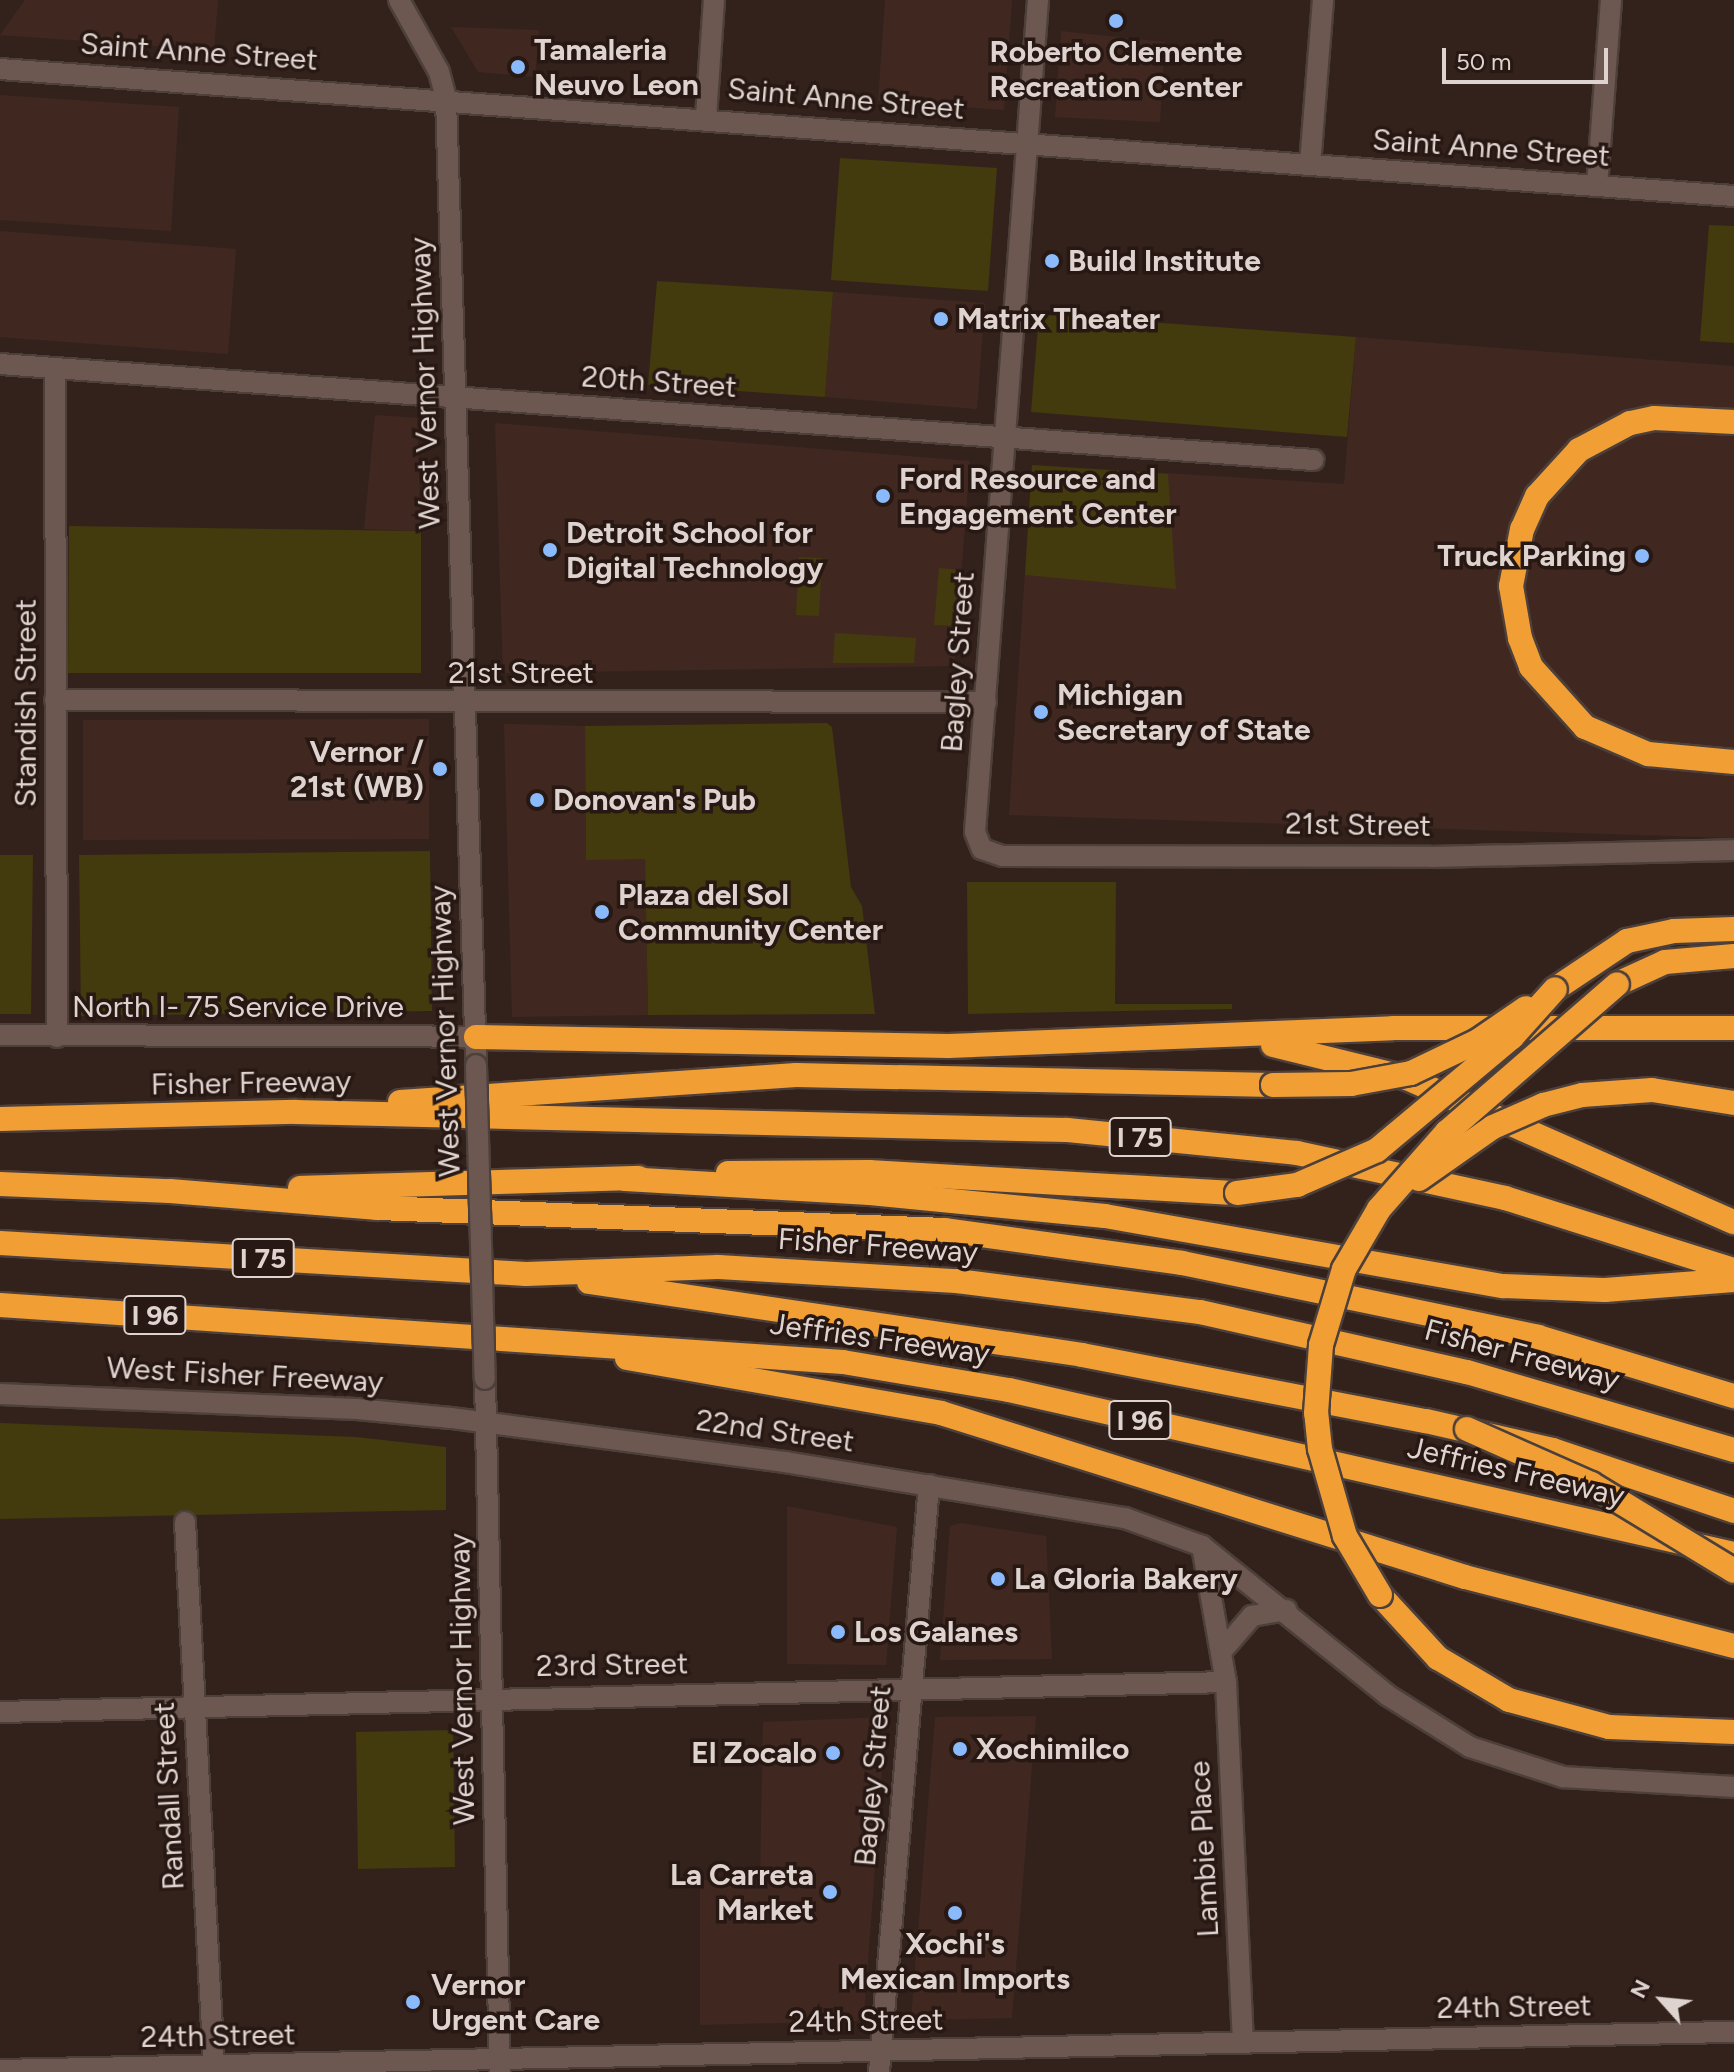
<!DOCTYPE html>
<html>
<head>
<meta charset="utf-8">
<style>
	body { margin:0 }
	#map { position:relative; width:1734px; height:2072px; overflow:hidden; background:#33221c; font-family:Figtree,sans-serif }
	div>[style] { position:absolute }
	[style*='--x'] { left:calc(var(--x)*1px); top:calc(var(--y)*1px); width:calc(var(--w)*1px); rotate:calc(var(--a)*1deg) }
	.built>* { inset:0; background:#402821 }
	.green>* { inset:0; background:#433a0d }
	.roads { filter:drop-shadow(2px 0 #4d3f3a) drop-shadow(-2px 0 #4d3f3a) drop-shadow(0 2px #4d3f3a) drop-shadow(0 -2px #4d3f3a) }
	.street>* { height:20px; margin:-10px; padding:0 10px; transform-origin:10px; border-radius:10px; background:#6c5851 }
	.secondary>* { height:20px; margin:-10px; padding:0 10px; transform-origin:10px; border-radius:10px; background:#6c5851 }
	.highway>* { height:24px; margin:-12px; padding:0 12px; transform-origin:12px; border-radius:12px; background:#f19f35 }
	.bridges { filter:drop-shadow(2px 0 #4d3f3a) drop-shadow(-2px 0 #4d3f3a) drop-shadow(0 2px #4d3f3a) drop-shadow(0 -2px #4d3f3a) }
	.secondary-bridge>* { height:20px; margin:-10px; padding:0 10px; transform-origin:10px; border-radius:10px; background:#6c5851 }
	.highway-bridge>* { height:24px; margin:-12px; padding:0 12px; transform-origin:12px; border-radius:12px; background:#f19f35 }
	.dots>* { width:22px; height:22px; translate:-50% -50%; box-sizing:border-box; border:4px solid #281813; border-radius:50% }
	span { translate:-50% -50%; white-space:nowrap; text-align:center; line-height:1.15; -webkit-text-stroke:7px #281813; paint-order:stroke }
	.shield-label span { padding:2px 6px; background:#281813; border:2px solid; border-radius:6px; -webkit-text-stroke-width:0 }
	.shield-label { font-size:28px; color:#ded3cf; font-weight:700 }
	.poi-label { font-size:30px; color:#ded3cf; font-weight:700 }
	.left { translate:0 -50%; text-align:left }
	.right { translate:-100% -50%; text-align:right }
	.street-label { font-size:30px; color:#ded3cf }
	.north { position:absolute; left:1622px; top:1960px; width:80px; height:80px; -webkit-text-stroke:6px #281813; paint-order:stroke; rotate:297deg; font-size:22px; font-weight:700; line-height:32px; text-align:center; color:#ded3cf }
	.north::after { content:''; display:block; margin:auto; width:28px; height:36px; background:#ded3cf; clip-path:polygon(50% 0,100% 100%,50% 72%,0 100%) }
	.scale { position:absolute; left:1442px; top:48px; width:166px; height:36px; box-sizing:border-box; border:4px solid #ded3cf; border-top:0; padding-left:10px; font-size:24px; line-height:28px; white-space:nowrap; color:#ded3cf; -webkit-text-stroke:6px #281813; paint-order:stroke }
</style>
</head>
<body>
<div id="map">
	<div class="built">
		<i style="clip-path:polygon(25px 0,218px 0,214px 50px,0 35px)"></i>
		<i style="clip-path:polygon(885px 0,1012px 0,1004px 110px,878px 101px)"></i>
		<i style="clip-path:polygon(451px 27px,539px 30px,535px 77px,478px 72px)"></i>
		<i style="clip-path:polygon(1061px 31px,1165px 42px,1160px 122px,1055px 117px)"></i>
		<i style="clip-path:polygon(0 95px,179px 107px,171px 231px,0 220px)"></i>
		<i style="clip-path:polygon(0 231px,236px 249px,228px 354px,0 337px)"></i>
		<i style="clip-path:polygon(833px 292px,985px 303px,977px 409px,825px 397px)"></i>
		<i style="clip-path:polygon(1356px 337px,1734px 366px,1734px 838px,1009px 815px,1032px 465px,1344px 484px)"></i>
		<i style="clip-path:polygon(375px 415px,417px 418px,421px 531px,364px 529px)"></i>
		<i style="clip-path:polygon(495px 423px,970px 461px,954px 666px,503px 673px)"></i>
		<i style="clip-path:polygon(429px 719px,429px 839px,83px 840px,83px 720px)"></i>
		<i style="clip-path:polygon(504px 724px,585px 726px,586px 859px,645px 858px,648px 1015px,512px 1017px)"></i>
		<i style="clip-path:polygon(787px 1506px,897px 1527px,886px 1665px,787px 1664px)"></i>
		<i style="clip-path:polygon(961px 1523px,1046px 1536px,1052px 1659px,940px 1660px,950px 1526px)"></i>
		<i style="clip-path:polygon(1036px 1716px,1012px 2018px,911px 2020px,935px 1717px)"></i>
		<i style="clip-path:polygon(886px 1717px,864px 2016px,857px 2021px,700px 2025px,700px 1880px,760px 1879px,763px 1722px)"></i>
	</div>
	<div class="green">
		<i style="clip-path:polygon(840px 158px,997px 168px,988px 291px,831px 280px)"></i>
		<i style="clip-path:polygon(1709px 225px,1734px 226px,1734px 343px,1700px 341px)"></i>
		<i style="clip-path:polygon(657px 281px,833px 292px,825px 397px,648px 385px)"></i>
		<i style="clip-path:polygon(1039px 314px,1356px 337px,1347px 437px,1031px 412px)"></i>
		<i style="clip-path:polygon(1032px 465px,1168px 474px,1176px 589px,1025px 575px)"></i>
		<i style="clip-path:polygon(69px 526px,421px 531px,421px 673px,68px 673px)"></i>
		<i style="clip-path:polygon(799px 557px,822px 558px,819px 616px,796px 615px)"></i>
		<i style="clip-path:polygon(939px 568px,960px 570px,956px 626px,934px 625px)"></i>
		<i style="clip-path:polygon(835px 633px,916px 638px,914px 663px,833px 663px)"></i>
		<i style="clip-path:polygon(827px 723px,832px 727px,851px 887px,862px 906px,875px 1014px,648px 1015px,645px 859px,586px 860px,585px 726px)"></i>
		<i style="clip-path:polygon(430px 851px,432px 1011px,81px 1016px,79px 855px)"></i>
		<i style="clip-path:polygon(0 855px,33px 855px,31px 1014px,0 1014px)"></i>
		<i style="clip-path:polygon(967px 882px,1116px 882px,1115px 1004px,1232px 1004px,1232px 1009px,968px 1014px)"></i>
		<i style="clip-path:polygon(0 1423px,356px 1437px,446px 1447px,446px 1510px,0 1519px)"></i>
		<i style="clip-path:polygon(453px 1730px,455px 1867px,358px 1869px,356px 1732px)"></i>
	</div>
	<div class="roads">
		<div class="street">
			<i style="--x:1038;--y:0;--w:834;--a:94.33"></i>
			<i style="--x:975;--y:832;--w:18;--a:68"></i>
			<i style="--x:982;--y:849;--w:21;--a:19"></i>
			<i style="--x:1002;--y:856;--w:429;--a:0.1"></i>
			<i style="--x:1431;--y:857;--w:303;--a:-1.3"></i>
			<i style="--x:0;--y:69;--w:1739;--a:4.19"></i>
			<i style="--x:706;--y:117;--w:117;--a:-86.1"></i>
			<i style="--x:1310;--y:165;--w:166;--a:-85.5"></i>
			<i style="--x:1597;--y:186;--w:187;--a:-85.7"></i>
			<i style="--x:0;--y:364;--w:1317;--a:4.18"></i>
			<i style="--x:55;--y:368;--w:669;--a:89.83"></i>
			<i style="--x:55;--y:700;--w:931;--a:0.12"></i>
			<i style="--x:0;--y:1035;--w:476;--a:0.2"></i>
			<i style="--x:185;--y:1522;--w:545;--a:86.95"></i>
			<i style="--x:1202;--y:1546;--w:138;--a:80"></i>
			<i style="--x:1226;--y:1682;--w:361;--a:87.3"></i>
			<i style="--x:1221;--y:1652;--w:48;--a:-49.3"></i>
			<i style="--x:1252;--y:1616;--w:35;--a:-10"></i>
			<i style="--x:0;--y:1712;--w:1226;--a:-1.4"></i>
			<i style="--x:0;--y:2070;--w:1734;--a:-1.26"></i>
			<i style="--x:879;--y:2072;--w:589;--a:-85.13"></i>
		</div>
		<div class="secondary">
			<i style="--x:399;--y:0;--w:82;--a:60.9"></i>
			<i style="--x:439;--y:72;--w:27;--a:75"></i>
			<i style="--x:446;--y:98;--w:967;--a:88.22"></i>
			<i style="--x:485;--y:1379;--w:693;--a:88.76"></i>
			<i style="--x:0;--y:1394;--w:357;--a:2.4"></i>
			<i style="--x:357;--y:1409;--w:94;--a:5.5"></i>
			<i style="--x:451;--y:1418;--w:337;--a:7.5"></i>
			<i style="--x:785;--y:1462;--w:345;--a:9.4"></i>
			<i style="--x:1125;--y:1518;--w:82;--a:20"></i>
			<i style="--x:1202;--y:1546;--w:238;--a:38.8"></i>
			<i style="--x:1387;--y:1695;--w:98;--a:32.1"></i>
			<i style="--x:1470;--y:1747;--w:98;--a:17.9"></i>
			<i style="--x:1563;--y:1777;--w:171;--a:3.3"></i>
		</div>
		<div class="highway">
			<i style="--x:1734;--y:422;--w:80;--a:-177.1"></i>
			<i style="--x:1654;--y:418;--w:25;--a:168"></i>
			<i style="--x:1630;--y:423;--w:58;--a:152.1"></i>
			<i style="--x:1579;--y:450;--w:62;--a:132.4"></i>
			<i style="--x:1537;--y:496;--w:36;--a:114"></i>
			<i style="--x:1522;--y:529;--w:58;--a:100.9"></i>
			<i style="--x:1511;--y:586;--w:53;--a:80.2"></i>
			<i style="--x:1520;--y:638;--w:31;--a:69"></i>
			<i style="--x:1531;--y:667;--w:81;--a:48"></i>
			<i style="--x:1585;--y:727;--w:69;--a:23.2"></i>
			<i style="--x:1648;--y:754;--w:86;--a:5.3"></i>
			<i style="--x:1617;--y:984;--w:53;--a:-24.6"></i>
			<i style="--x:1665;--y:962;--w:69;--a:-5"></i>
			<i style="--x:1555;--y:989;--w:87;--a:-33.7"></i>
			<i style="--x:1627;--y:941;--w:48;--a:-12"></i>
			<i style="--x:1674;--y:931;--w:60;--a:-1.9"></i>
			<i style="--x:476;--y:1037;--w:472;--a:1.1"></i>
			<i style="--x:948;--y:1046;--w:445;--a:-2.3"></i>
			<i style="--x:1393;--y:1028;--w:341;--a:0"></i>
			<i style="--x:1273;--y:1045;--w:138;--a:13.8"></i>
			<i style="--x:1407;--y:1078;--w:357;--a:23.8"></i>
			<i style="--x:400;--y:1102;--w:397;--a:-3.9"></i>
			<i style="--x:796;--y:1075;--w:477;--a:1.2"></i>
			<i style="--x:0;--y:1119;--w:296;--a:-1.4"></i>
			<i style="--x:296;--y:1112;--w:771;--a:1.34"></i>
			<i style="--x:1067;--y:1130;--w:231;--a:5.7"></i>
			<i style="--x:1297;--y:1153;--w:213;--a:12.2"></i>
			<i style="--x:1505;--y:1198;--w:240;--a:17.5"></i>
			<i style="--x:728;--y:1173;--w:141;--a:-0.4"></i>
			<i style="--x:869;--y:1172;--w:369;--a:3.3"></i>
			<i style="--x:625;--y:1179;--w:245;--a:3.3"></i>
			<i style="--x:870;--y:1193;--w:236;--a:5.6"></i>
			<i style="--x:1105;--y:1216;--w:405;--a:10"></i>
			<i style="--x:1504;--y:1286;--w:101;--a:2.3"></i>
			<i style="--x:1605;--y:1290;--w:129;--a:-4.4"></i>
			<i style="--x:0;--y:1184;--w:170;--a:2.4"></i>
			<i style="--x:170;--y:1191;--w:209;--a:4.7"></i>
			<i style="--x:378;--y:1208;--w:567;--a:2.22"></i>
			<i style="--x:945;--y:1230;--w:239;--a:7.9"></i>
			<i style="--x:1182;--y:1263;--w:364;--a:11.7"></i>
			<i style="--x:1538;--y:1337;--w:205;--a:16.8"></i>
			<i style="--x:300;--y:1188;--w:339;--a:-1.7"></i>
			<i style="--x:0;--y:1243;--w:527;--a:3.37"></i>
			<i style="--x:526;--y:1274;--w:192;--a:-2.1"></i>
			<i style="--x:718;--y:1267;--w:239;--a:3.4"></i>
			<i style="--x:957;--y:1281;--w:245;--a:7.3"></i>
			<i style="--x:1200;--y:1312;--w:274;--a:12.7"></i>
			<i style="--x:1467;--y:1372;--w:278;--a:16.3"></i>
			<i style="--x:589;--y:1282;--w:498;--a:8.4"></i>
			<i style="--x:1082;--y:1355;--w:350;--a:10.9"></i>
			<i style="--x:1426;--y:1421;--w:130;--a:12.9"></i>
			<i style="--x:1553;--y:1450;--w:191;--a:18.6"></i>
			<i style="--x:0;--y:1305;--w:845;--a:3.87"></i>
			<i style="--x:843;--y:1362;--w:168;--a:9.6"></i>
			<i style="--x:1009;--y:1390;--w:743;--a:12.75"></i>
			<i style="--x:627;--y:1358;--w:319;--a:9.9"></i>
			<i style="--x:941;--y:1413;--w:549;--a:17.38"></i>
			<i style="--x:1465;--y:1577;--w:278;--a:14.4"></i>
			<i style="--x:1380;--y:1595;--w:86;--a:47.4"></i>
			<i style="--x:1438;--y:1658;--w:82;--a:30.6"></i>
			<i style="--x:1509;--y:1700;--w:104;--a:15.1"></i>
			<i style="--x:1609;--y:1727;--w:125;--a:2.3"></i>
		</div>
	</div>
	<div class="bridges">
		<div class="secondary-bridge">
			<i style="--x:476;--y:1065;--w:314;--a:88.4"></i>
		</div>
		<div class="highway-bridge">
			<i style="--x:1273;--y:1085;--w:78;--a:-0.7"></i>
			<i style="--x:1351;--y:1084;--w:61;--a:-10.4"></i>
			<i style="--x:1411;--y:1073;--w:74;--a:-25.5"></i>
			<i style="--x:1478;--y:1041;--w:58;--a:-34.5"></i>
			<i style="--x:1419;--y:1179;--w:90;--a:-35.1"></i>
			<i style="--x:1493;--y:1127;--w:55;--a:-23.7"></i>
			<i style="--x:1543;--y:1105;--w:40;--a:-14.4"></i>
			<i style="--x:1582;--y:1095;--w:70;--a:-4.1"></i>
			<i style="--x:1652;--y:1090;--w:83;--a:9"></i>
			<i style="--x:1237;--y:1193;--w:61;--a:-7.6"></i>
			<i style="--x:1297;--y:1185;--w:87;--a:-23.6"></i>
			<i style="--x:1377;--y:1150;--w:176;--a:-39.9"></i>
			<i style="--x:1512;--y:1037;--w:64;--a:-48.1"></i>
			<i style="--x:1467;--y:1429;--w:136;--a:23.9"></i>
			<i style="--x:1591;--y:1484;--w:167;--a:31.3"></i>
			<i style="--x:1380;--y:1595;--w:69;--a:-120.7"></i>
			<i style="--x:1345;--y:1536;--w:91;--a:-106"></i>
			<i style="--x:1320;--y:1449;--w:36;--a:-96"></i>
			<i style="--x:1316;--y:1413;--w:68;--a:-85.8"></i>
			<i style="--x:1321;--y:1345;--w:79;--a:-73.2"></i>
			<i style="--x:1344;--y:1269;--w:69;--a:-59.7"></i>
			<i style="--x:1379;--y:1209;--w:103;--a:-48.6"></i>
			<i style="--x:1447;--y:1132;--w:225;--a:-41"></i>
		</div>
	</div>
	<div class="dots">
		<i style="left:1116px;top:21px;background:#8abafc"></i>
		<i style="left:518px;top:67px;background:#8abafc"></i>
		<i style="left:1052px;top:261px;background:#8abafc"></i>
		<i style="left:941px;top:319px;background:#8abafc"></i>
		<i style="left:883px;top:496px;background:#8abafc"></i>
		<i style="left:550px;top:550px;background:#8abafc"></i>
		<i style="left:1642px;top:556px;background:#8abafc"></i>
		<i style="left:1041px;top:712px;background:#8abafc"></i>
		<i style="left:440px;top:769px;background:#8abafc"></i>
		<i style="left:537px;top:800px;background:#8abafc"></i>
		<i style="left:602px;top:912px;background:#8abafc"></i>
		<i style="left:998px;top:1579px;background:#8abafc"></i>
		<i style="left:838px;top:1632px;background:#8abafc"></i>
		<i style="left:960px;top:1749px;background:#8abafc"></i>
		<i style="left:833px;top:1753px;background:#8abafc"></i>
		<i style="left:830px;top:1892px;background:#8abafc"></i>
		<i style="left:955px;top:1913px;background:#8abafc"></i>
		<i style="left:413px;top:2002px;background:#8abafc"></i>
	</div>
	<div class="shield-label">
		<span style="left:1140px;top:1137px">I 75</span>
		<span style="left:263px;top:1258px">I 75</span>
		<span style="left:155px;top:1315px">I 96</span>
		<span style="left:1140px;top:1420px">I 96</span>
	</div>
	<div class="poi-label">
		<span class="left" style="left:534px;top:67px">Tamaleria<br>Neuvo Leon</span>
		<span style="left:1116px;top:69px">Roberto Clemente<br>Recreation Center</span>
		<span class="left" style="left:1068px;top:261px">Build Institute</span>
		<span class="left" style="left:957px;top:319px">Matrix Theater</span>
		<span class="left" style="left:899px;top:496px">Ford Resource and<br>Engagement Center</span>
		<span class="left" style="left:566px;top:550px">Detroit School for<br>Digital Technology</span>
		<span class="right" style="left:1626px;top:556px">Truck Parking</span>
		<span class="left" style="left:1057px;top:712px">Michigan<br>Secretary of State</span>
		<span class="right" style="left:424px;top:769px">Vernor /<br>21st (WB)</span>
		<span class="left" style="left:553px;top:800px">Donovan's Pub</span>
		<span class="left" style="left:618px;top:912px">Plaza del Sol<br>Community Center</span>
		<span class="left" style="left:1014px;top:1579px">La Gloria Bakery</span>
		<span class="left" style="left:854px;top:1632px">Los Galanes</span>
		<span class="left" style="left:976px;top:1749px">Xochimilco</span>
		<span class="right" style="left:817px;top:1753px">El Zocalo</span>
		<span class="right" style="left:814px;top:1892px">La Carreta<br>Market</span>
		<span style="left:955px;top:1961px">Xochi's<br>Mexican Imports</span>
		<span class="left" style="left:431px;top:2002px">Vernor<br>Urgent Care</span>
	</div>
	<div class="street-label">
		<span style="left:199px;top:52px;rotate:4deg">Saint Anne Street</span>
		<span style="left:846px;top:99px;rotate:5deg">Saint Anne Street</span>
		<span style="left:1491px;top:148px;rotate:4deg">Saint Anne Street</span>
		<span style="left:659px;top:382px;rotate:4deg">20th Street</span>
		<span style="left:425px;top:383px;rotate:-92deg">West Vernor Highway</span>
		<span style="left:958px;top:662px;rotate:-86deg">Bagley Street</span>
		<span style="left:521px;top:673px">21st Street</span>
		<span style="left:26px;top:703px;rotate:-90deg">Standish Street</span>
		<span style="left:1358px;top:825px;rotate:1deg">21st Street</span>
		<span style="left:238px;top:1007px">North I- 75 Service Drive</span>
		<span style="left:445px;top:1031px;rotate:-92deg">West Vernor Highway</span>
		<span style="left:251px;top:1083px;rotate:-1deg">Fisher Freeway</span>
		<span style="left:878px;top:1246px;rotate:4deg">Fisher Freeway</span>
		<span style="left:880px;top:1339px;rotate:8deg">Jeffries Freeway</span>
		<span style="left:1522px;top:1355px;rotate:15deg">Fisher Freeway</span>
		<span style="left:245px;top:1375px;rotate:3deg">West Fisher Freeway</span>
		<span style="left:775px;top:1431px;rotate:8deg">22nd Street</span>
		<span style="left:1516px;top:1472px;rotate:13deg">Jeffries Freeway</span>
		<span style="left:612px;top:1665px;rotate:-1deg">23rd Street</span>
		<span style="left:462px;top:1679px;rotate:-91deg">West Vernor Highway</span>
		<span style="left:873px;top:1776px;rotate:-85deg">Bagley Street</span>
		<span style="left:169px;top:1796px;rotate:-93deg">Randall Street</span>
		<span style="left:1204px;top:1849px;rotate:-93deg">Lambie Place</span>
		<span style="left:1514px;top:2007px;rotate:-1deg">24th Street</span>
		<span style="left:866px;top:2021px;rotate:-1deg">24th Street</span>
		<span style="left:218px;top:2036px;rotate:-1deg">24th Street</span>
	</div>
	<div class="north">N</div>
	<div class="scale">50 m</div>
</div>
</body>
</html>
